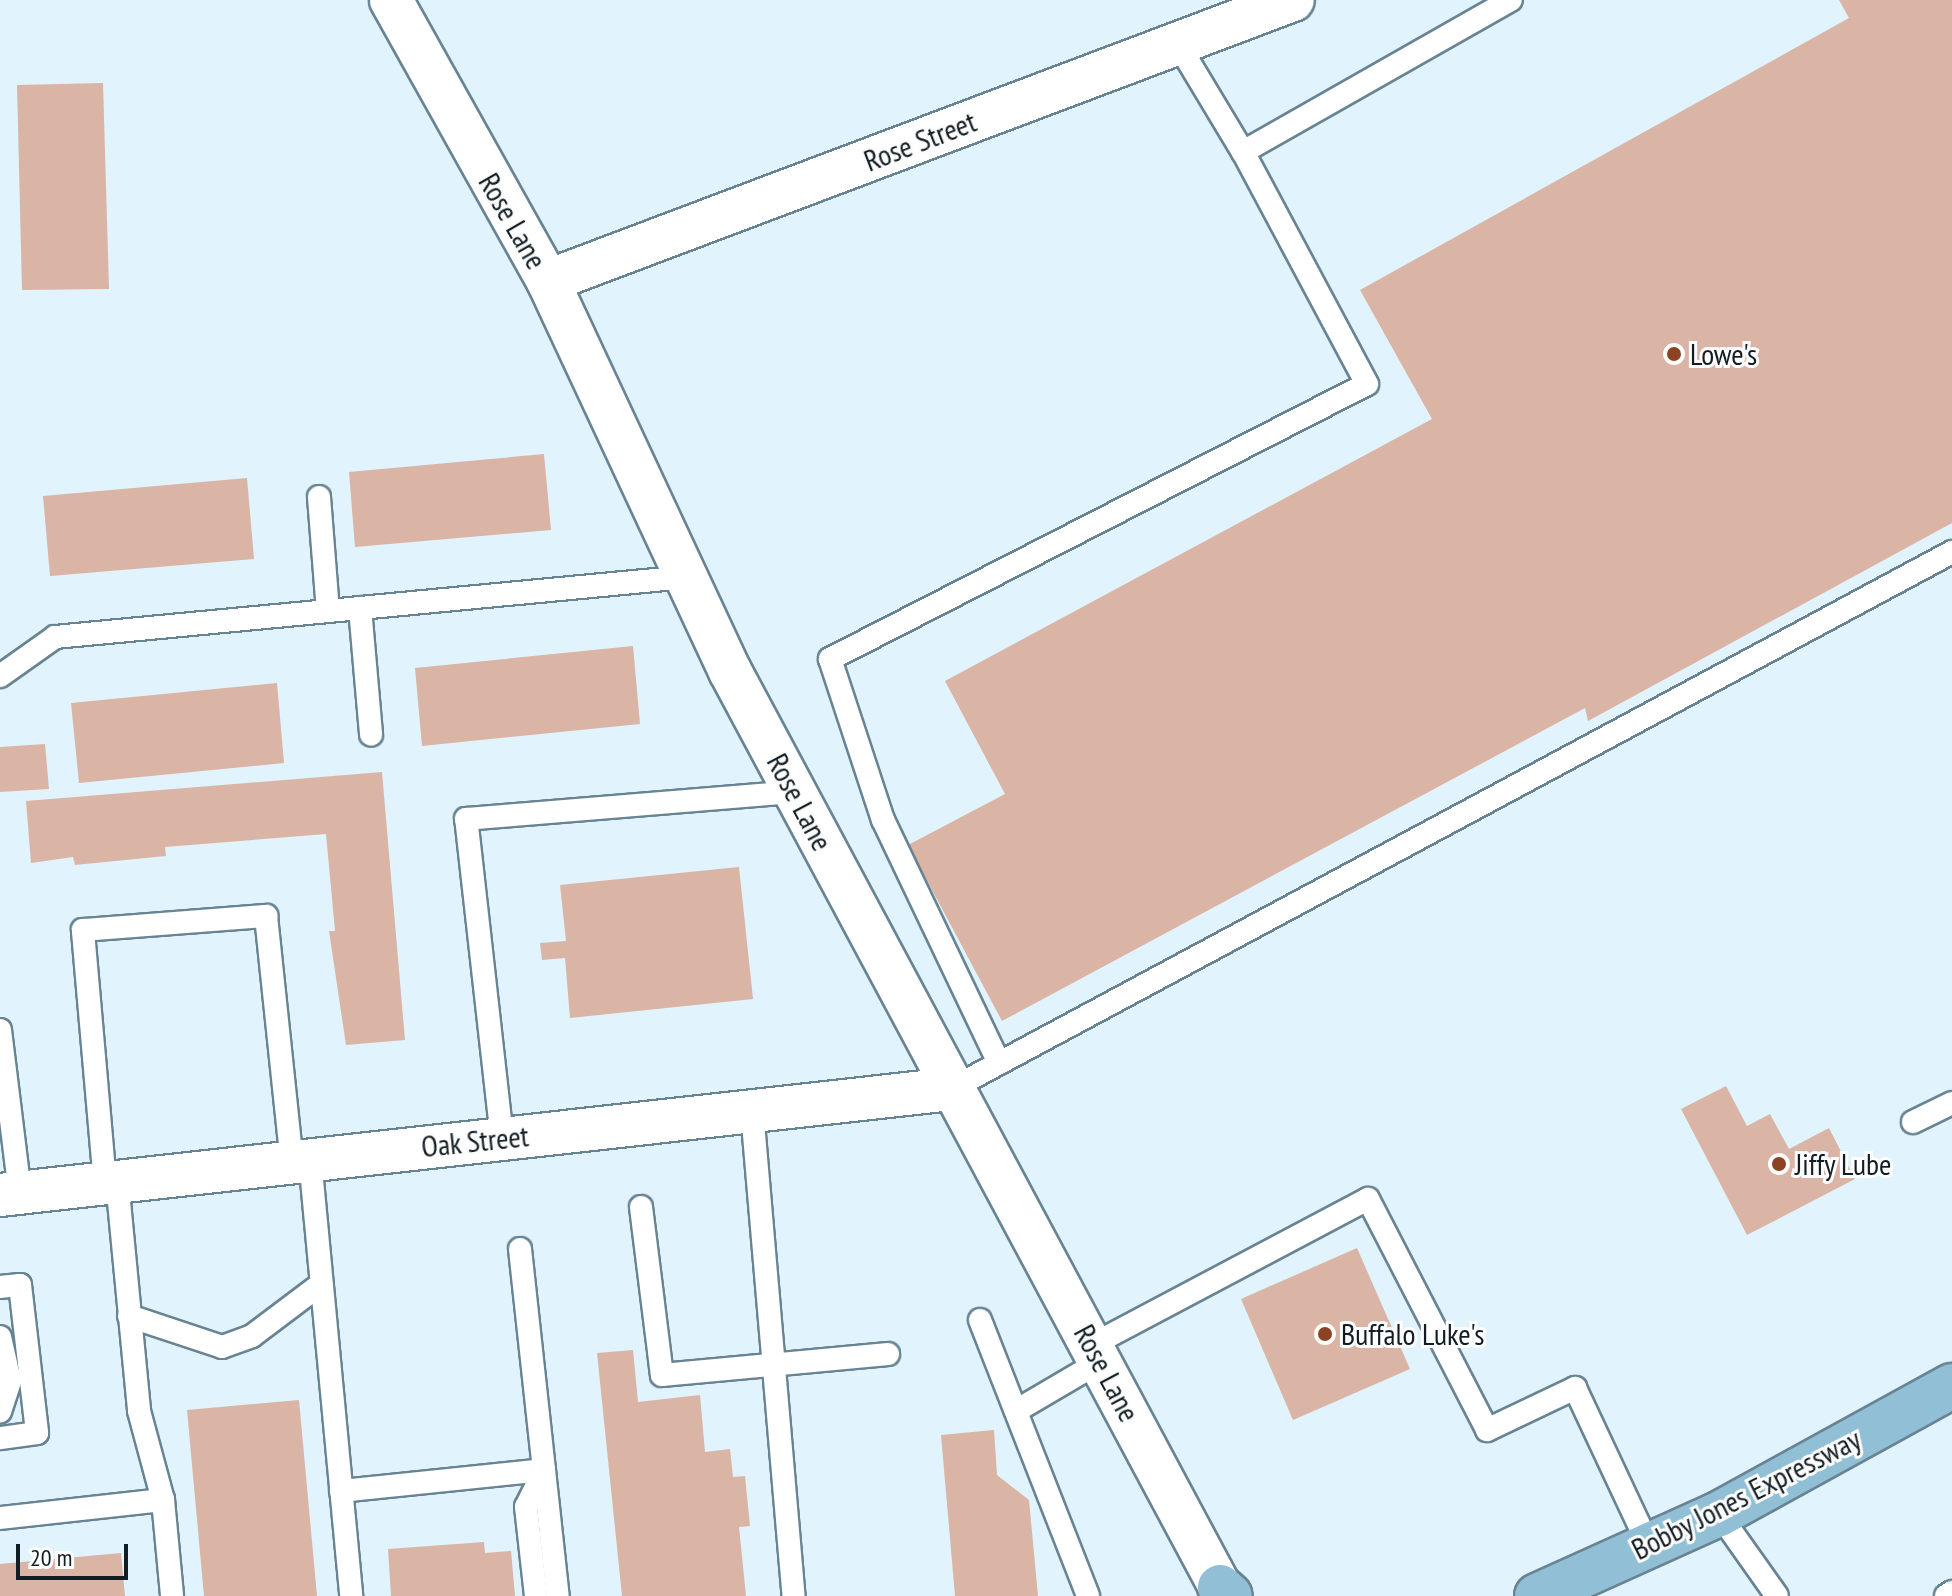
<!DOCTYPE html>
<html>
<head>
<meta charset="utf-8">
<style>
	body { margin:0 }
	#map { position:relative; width:1952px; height:1596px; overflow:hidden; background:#e1f3fd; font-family:"PT Sans Narrow",sans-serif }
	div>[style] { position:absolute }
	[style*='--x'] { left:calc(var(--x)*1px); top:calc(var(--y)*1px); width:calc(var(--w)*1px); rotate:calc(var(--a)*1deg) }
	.building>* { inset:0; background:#dab4a5 }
	.roads { filter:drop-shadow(2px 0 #688493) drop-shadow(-2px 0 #688493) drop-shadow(0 2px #688493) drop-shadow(0 -2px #688493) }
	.service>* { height:22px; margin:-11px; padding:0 11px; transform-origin:11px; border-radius:11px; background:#fff }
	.minor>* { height:42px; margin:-21px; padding:0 21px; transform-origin:21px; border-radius:21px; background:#fff }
	.primary>* { height:44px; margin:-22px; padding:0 22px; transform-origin:22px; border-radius:22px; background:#91bfd6 }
	.dots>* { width:22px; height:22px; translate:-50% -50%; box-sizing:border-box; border:4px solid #fdfdfd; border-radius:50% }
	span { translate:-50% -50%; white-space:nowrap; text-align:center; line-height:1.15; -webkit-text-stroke:6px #fdfdfd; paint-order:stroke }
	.street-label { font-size:30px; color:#121d23 }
	.poi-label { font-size:30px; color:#121d23 }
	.left { translate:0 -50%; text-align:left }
	.scale { position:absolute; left:16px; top:1544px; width:112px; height:36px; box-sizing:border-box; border:4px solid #121d23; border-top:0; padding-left:10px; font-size:24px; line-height:28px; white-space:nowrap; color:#121d23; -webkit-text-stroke:6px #fdfdfd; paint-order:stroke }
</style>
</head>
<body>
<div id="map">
	<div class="building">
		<i style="clip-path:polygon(1839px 0,1952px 0,1952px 523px,1588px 721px,1585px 708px,1002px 1021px,908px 845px,1005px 794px,945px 681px,1432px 419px,1360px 290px,1849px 18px)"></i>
		<i style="clip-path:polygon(103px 83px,109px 289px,22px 290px,17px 85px)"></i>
		<i style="clip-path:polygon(544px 454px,551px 530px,355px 547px,349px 472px)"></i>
		<i style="clip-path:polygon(247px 478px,254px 559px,50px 576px,43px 496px)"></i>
		<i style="clip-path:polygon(633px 646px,640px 724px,422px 746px,415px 668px)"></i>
		<i style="clip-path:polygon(277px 683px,284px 763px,79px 783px,71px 703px)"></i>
		<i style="clip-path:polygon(45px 744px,49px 789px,0 792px,0 747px)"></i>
		<i style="clip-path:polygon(382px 772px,405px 1040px,346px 1045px,329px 931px,335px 931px,326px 834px,165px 847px,166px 856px,75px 865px,73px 857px,31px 863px,26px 801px)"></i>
		<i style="clip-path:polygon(739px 867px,753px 999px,570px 1018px,565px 958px,542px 960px,540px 943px,566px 941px,560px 885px)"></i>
		<i style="clip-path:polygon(1726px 1086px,1747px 1126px,1770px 1114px,1789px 1149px,1829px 1128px,1855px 1179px,1747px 1235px,1681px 1109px)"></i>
		<i style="clip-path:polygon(1357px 1248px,1410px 1369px,1293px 1420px,1241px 1299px)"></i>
		<i style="clip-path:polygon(633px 1350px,638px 1402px,700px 1395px,705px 1452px,730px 1449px,733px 1477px,745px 1476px,750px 1526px,739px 1527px,746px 1596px,622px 1596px,597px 1353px)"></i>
		<i style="clip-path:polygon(299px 1400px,317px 1596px,204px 1596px,187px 1410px)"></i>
		<i style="clip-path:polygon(994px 1430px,997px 1475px,1029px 1500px,1038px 1596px,955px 1596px,941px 1435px)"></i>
		<i style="clip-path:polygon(484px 1542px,485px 1553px,511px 1551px,515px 1596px,391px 1596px,388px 1549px)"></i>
		<i style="clip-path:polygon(121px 1553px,125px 1596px,0 1596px,0 1564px)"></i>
	</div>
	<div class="roads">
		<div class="service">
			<i style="--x:1178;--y:44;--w:126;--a:59"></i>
			<i style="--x:1243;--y:152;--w:308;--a:-29.6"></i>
			<i style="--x:319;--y:497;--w:114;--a:85.5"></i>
			<i style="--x:360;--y:608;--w:127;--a:85"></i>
			<i style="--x:0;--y:676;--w:67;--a:-35.3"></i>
			<i style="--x:55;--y:637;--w:634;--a:-5.43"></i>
			<i style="--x:0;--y:1030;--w:163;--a:83"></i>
			<i style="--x:999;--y:1063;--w:269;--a:-115.5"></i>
			<i style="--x:883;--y:820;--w:169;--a:-108.2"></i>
			<i style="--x:830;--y:659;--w:603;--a:-27.12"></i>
			<i style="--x:1367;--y:384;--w:263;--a:-118.1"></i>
			<i style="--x:951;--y:1089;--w:1136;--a:-28.21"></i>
			<i style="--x:752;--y:1111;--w:487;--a:85.1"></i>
			<i style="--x:1913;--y:1122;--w:43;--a:-26"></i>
			<i style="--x:502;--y:1138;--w:321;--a:-96.4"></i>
			<i style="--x:466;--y:819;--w:329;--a:-4.7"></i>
			<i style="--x:310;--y:1159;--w:439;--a:84.6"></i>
			<i style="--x:117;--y:1181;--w:231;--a:84.5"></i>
			<i style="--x:139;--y:1411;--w:92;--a:74.9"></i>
			<i style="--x:105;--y:1183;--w:254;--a:-95"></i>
			<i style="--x:83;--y:930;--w:184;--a:-4.4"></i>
			<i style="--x:266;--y:916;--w:247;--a:84"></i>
			<i style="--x:641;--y:1207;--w:169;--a:82.9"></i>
			<i style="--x:662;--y:1375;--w:227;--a:-5.3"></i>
			<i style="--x:520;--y:1249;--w:349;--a:83.8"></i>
			<i style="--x:0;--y:1287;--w:20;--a:-6"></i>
			<i style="--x:20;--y:1285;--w:149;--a:83.4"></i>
			<i style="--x:37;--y:1433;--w:37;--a:172"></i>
			<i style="--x:129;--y:1316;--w:98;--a:18.4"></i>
			<i style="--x:222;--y:1347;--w:32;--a:-20"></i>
			<i style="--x:252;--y:1336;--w:86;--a:-37"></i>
			<i style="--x:980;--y:1320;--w:296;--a:68.6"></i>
			<i style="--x:0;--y:1337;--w:45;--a:77.2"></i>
			<i style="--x:10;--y:1381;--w:32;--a:108"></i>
			<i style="--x:1092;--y:1345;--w:312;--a:-27.9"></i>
			<i style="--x:1368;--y:1199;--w:260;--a:62.7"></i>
			<i style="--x:1487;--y:1430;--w:98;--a:-25.5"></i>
			<i style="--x:1575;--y:1388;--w:172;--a:64.9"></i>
			<i style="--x:1016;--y:1411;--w:99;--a:-30.5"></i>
			<i style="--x:341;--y:1491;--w:204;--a:-5.9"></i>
			<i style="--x:1719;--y:1514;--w:100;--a:54.7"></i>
			<i style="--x:0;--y:1518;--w:164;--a:-6.3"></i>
			<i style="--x:163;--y:1500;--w:96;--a:84.6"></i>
			<i style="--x:536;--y:1596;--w:90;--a:-96.4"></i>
			<i style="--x:526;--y:1507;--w:40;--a:-63.4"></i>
			<i style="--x:1946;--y:1596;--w:7;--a:-34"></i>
		</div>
		<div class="minor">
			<i style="--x:391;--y:0;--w:322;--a:60.8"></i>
			<i style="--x:548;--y:281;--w:430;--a:65"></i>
			<i style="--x:730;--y:671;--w:1049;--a:61.85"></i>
			<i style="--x:548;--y:281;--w:796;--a:-20.67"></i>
			<i style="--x:0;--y:1195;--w:957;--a:-6.36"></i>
		</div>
		<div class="primary">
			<i style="--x:1220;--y:1587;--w:13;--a:42"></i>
			<i style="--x:1537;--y:1596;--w:200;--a:-24.3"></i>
			<i style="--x:1719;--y:1514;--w:266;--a:-28.8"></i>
		</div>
	</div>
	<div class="dots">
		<i style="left:1674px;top:354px;background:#8b4323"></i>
		<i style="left:1779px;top:1164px;background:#8b4323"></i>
		<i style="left:1325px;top:1334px;background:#8b4323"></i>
	</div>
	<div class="street-label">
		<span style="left:920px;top:141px;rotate:-21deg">Rose Street</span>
		<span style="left:513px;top:221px;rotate:60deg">Rose Lane</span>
		<span style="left:800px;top:802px;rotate:62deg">Rose Lane</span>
		<span style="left:475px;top:1141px;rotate:-6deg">Oak Street</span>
		<span style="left:1107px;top:1373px;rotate:62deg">Rose Lane</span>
		<span style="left:1746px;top:1494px;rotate:-27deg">Bobby Jones Expressway</span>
	</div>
	<div class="poi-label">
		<span class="left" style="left:1690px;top:354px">Lowe's</span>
		<span class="left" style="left:1795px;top:1164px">Jiffy Lube</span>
		<span class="left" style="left:1341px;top:1334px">Buffalo Luke's</span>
	</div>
	<div class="scale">20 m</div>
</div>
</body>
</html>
